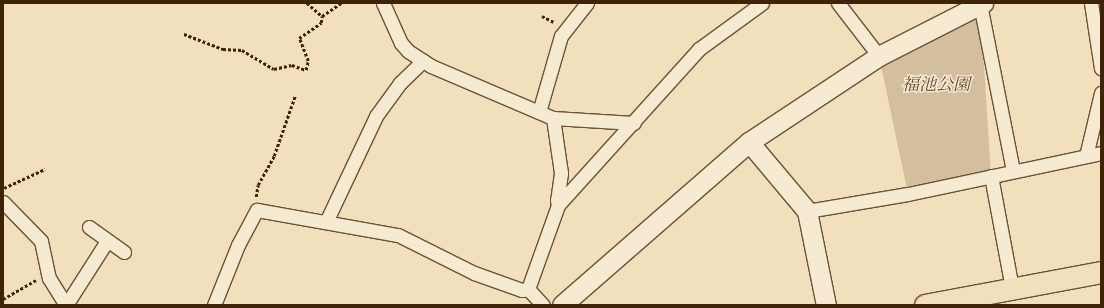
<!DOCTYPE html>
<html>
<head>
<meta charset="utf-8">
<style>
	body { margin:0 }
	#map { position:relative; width:1104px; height:308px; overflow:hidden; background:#f2dfbb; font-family:"IM FELL Double Pica","Noto Serif JP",serif }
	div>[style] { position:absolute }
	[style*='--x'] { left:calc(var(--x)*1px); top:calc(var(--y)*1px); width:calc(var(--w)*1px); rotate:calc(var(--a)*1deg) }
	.green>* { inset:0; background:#d3bf9d }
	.path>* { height:2.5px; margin-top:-1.25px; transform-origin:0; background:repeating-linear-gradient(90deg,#3e2308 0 3px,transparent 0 5px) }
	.roads { filter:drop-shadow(1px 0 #6b5235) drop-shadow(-1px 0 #6b5235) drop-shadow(0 1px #6b5235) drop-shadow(0 -1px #6b5235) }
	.street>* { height:13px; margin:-6.5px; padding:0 6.5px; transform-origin:6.5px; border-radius:6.5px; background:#f7ead3 }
	.secondary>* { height:19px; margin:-9.5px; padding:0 9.5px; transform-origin:9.5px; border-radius:9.5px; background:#f7ead3 }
	.primary>* { height:21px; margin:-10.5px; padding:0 10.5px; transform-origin:10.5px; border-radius:10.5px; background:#f2dfbb }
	span { translate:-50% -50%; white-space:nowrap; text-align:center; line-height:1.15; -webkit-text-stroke:3px #f7ead3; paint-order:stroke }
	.park-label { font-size:17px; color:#634a2d; font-style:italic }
	.frame { position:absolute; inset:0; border:4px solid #3e2308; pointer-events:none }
</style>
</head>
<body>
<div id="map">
	<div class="green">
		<i style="clip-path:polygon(980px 4px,991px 176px,908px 194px,879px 56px)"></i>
	</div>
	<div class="path">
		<i style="--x:307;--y:3;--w:20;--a:41"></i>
		<i style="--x:624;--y:3;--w:1;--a:0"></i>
		<i style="--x:542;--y:16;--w:13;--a:27"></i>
		<i style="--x:184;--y:34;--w:42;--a:21"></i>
		<i style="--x:223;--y:49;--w:19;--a:3"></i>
		<i style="--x:242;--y:50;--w:37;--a:31"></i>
		<i style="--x:274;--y:69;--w:18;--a:-13"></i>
		<i style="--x:292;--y:65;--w:15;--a:20"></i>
		<i style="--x:306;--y:70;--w:9;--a:-77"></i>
		<i style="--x:308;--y:61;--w:25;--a:-111"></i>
		<i style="--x:299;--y:38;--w:27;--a:-34"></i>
		<i style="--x:321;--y:23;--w:7;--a:-82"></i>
		<i style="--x:322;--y:16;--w:23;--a:-34"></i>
		<i style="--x:4;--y:188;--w:45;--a:-24.9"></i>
		<i style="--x:256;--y:197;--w:12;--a:-81"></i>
		<i style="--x:258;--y:185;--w:33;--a:-61"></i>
		<i style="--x:274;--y:156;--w:64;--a:-70.7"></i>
		<i style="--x:3;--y:299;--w:38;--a:-30"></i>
	</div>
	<div class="roads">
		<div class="street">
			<i style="--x:383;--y:3;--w:44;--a:65.8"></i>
			<i style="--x:401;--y:43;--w:11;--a:49"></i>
			<i style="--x:408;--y:51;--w:27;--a:33"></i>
			<i style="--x:431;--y:66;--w:133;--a:23.1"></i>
			<i style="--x:553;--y:118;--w:81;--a:3.5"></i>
			<i style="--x:838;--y:3;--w:67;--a:52.3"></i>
			<i style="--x:1091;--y:3;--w:66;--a:81.3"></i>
			<i style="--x:980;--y:4;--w:169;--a:78.8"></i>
			<i style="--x:539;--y:112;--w:79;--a:-73.9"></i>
			<i style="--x:561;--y:36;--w:42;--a:-51.8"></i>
			<i style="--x:553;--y:118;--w:56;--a:81.7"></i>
			<i style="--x:561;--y:173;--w:27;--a:98"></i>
			<i style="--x:557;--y:200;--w:5;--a:79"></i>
			<i style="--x:1086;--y:156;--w:65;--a:-76.6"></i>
			<i style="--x:991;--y:176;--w:114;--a:79.4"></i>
			<i style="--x:3;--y:202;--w:54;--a:45.7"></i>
			<i style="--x:41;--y:241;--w:38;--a:78"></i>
			<i style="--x:49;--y:278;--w:31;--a:58"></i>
			<i style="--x:807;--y:211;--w:102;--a:-9.6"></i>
			<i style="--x:908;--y:194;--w:197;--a:-12"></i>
			<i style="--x:326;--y:222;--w:117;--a:-64.7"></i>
			<i style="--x:376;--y:116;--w:41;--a:-54"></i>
			<i style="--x:400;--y:83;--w:32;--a:-44"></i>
			<i style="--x:89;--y:227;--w:43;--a:35.5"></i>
			<i style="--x:528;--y:289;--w:89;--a:-70.3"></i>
			<i style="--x:558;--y:205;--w:210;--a:-47.9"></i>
			<i style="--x:699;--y:49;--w:78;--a:-36.1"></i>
			<i style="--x:528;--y:289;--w:22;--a:47"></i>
			<i style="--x:66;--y:305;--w:76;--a:-57.4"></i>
			<i style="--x:214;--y:305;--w:65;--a:-68.2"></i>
			<i style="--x:238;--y:245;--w:40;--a:-62"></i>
			<i style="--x:257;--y:210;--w:143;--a:10.1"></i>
			<i style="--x:398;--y:235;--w:85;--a:26.6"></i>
			<i style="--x:474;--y:273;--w:51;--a:19.5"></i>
			<i style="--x:522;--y:290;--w:6;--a:-9"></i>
		</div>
		<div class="secondary">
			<i style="--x:749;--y:142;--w:90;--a:50"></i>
			<i style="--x:807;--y:211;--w:96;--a:78.6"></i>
			<i style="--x:562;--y:305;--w:248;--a:-41.1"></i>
			<i style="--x:749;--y:142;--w:156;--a:-33.5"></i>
			<i style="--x:879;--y:56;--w:117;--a:-27"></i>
		</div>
		<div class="primary">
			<i style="--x:925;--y:305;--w:179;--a:-10.6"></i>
		</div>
	</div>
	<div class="park-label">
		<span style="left:936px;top:85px">福池公園</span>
	</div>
	<div class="frame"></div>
</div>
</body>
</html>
